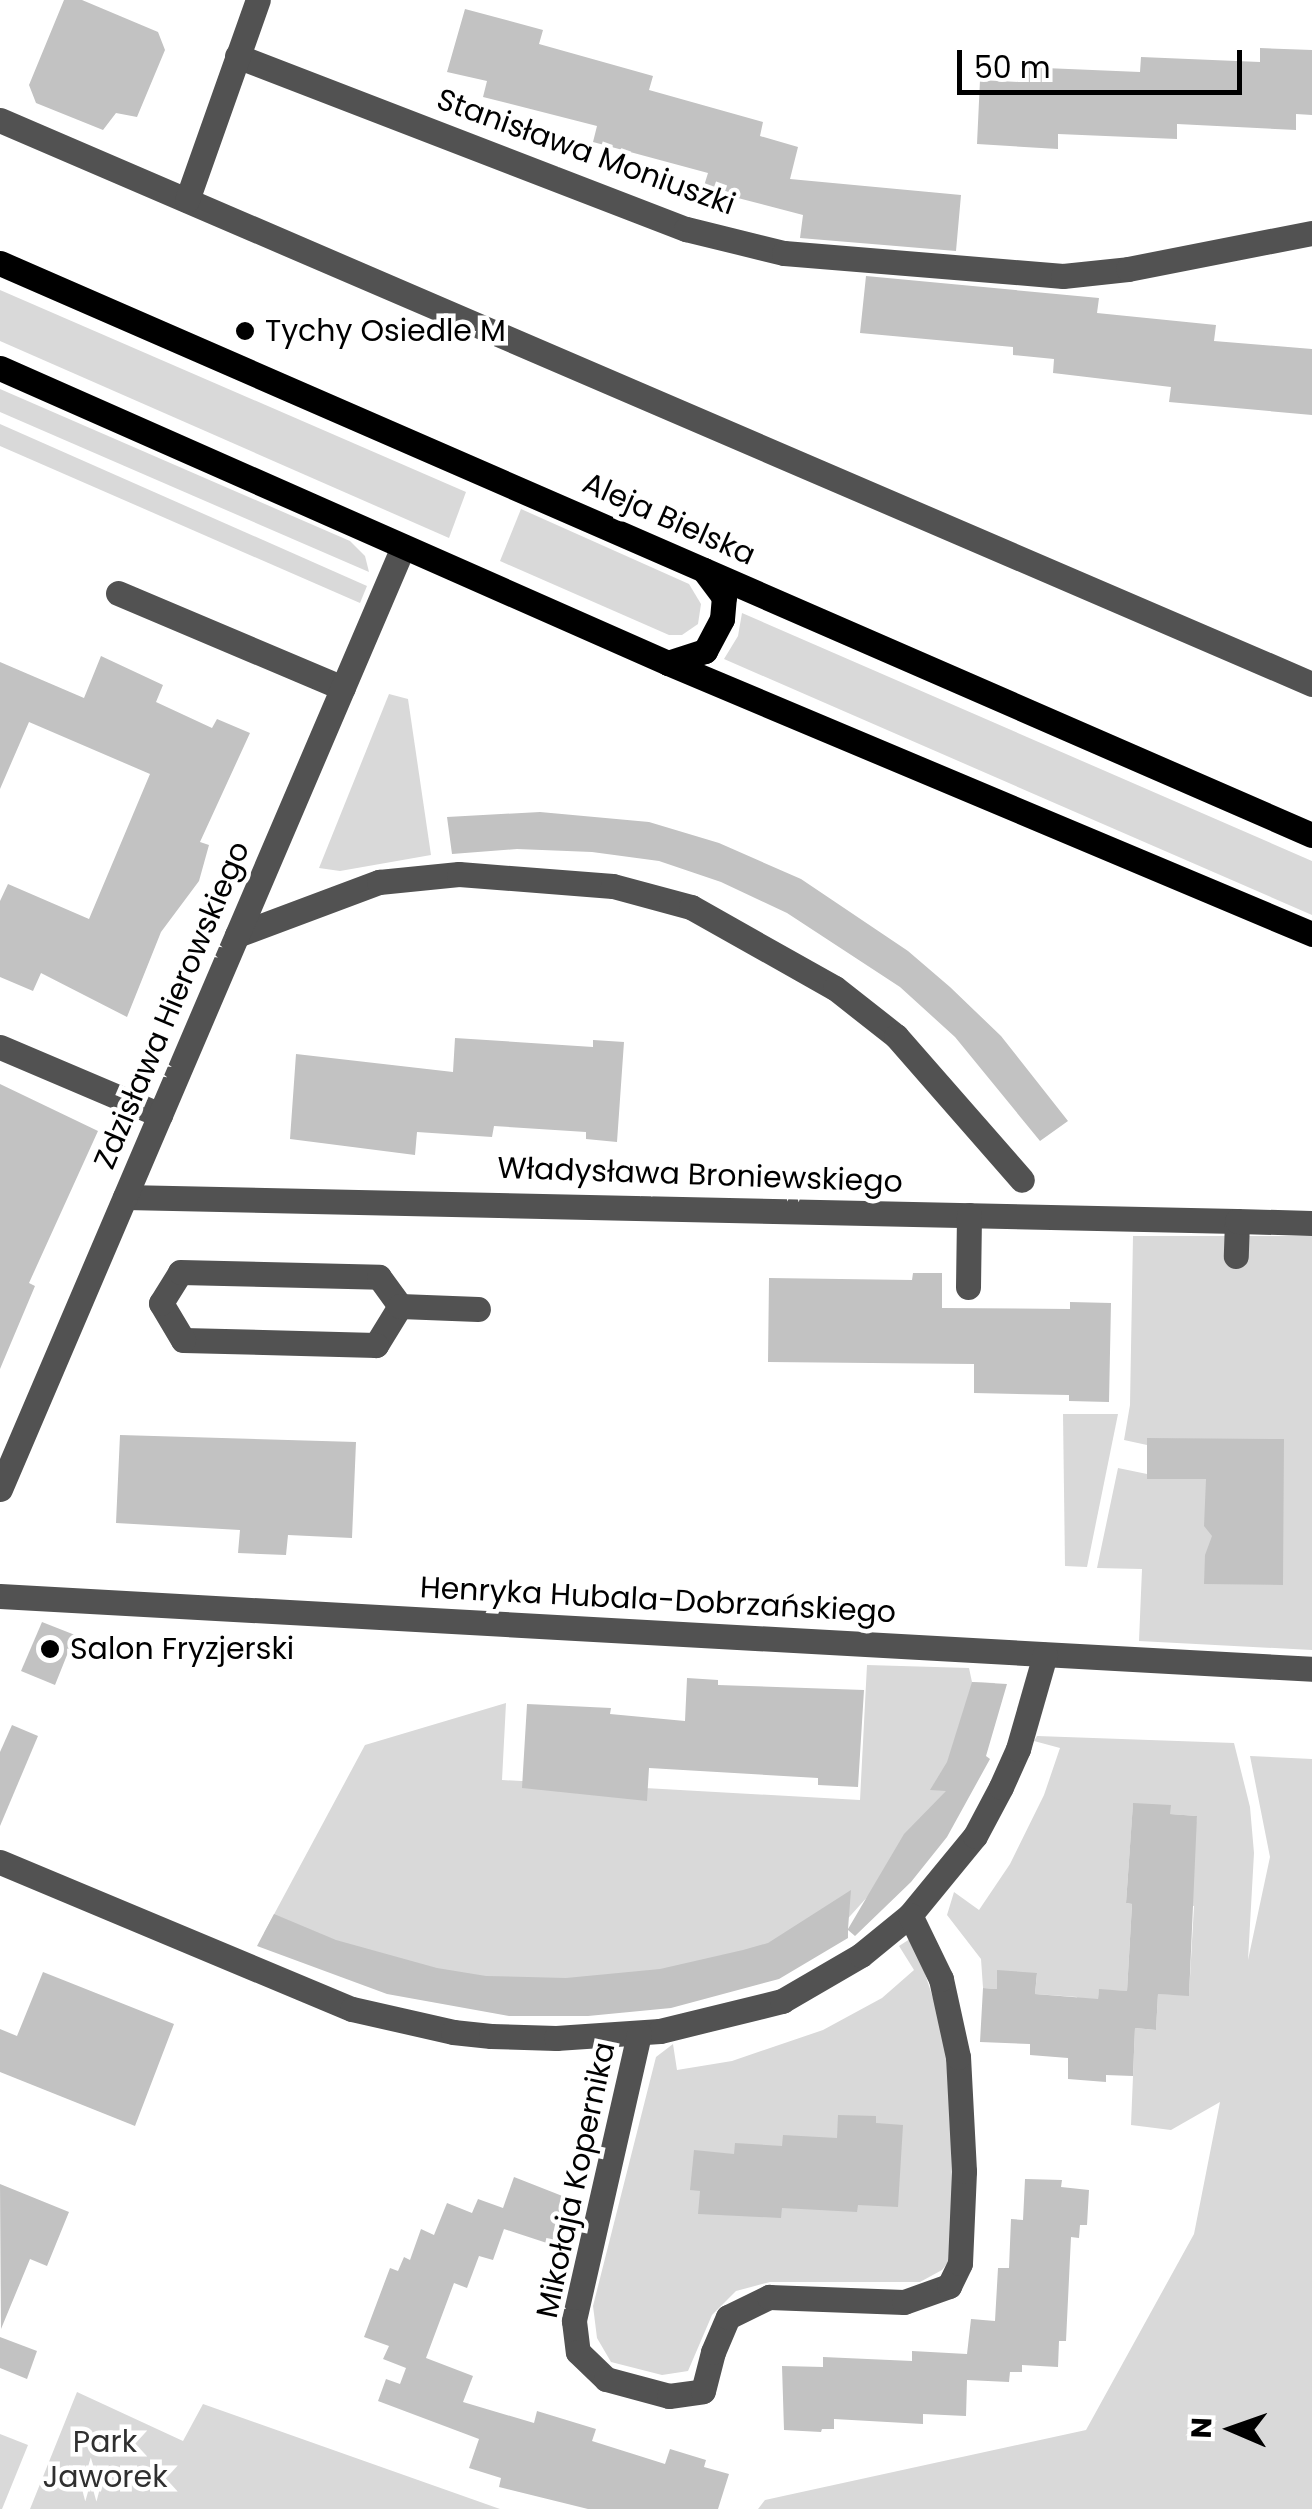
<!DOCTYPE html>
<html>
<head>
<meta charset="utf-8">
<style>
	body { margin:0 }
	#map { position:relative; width:1312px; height:2509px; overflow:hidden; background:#fff; font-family:Poppins,sans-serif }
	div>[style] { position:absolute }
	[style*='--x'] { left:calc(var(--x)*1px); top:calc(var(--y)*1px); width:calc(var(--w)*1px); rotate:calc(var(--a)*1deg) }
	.green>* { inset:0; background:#d9d9d9 }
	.building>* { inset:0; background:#c2c2c2 }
	.minor>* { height:25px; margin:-12.5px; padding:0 12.5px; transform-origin:12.5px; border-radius:12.5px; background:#525252 }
	.major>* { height:25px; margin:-12.5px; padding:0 12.5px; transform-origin:12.5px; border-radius:12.5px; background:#000 }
	.dots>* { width:28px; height:28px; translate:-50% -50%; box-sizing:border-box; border:5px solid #fff; border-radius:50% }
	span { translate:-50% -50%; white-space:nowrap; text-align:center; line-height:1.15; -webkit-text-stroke:9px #fff; paint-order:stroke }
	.street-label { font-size:30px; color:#000 }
	.poi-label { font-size:30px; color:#000 }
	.left { translate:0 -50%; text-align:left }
	.park-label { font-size:30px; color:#303030 }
	.north { position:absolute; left:1182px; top:2379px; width:100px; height:100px; -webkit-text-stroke:8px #fff; paint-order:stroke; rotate:272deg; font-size:28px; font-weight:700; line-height:40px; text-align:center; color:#000 }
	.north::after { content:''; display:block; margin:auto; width:35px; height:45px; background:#000; clip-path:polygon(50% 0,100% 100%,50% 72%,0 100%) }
	.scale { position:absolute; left:957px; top:50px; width:285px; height:45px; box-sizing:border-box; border:5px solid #000; border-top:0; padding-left:12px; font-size:30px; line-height:35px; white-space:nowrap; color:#000; -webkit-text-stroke:8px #fff; paint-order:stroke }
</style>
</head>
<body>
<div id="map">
	<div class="green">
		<i style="clip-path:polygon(0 290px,466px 492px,449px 538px,0 341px)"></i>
		<i style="clip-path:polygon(0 389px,350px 541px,365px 556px,369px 572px,0 412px)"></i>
		<i style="clip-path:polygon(0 424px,367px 586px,360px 603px,0 446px)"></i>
		<i style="clip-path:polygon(521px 509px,689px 584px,701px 604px,698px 624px,682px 635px,669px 635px,500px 561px)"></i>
		<i style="clip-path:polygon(742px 613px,1312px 861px,1312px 915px,724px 659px,738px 636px)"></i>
		<i style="clip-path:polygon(389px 694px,408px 699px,431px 855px,340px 871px,319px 868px)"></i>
		<i style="clip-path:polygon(1133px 1236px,1312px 1236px,1312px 1650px,1139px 1641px,1142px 1569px,1097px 1568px,1118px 1468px,1147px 1474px,1147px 1445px,1124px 1440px,1130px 1405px)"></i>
		<i style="clip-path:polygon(1063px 1414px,1118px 1414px,1087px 1567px,1065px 1566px)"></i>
		<i style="clip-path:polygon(867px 1665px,969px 1668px,972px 1682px,995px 1683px,982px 1727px,925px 1833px,842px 1925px,754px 1971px,504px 1997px,264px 1933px,365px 1745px,506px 1703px,502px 1780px,860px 1800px)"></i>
		<i style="clip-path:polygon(1037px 1736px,1234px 1743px,1250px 1807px,1254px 1853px,1248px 1960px,1270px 1857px,1250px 1756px,1312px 1759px,1312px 2509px,758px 2509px,765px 2500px,1086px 2430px,1194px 2234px,1220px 2102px,1171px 2130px,1131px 2125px,1135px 2028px,1156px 2030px,1158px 1994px,1189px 1995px,1194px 1906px,1184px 1905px,1197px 1816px,1170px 1814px,1170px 1806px,1133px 1804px,1126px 1903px,1132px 1904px,1127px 1991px,1099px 1990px,1096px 2025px,1076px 2023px,1077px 1997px,1035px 1994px,1037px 1974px,997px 1971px,997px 1989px,983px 1988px,981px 1959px,947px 1915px,954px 1892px,979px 1910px,1010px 1864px,1044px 1795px,1060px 1748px,1034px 1741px)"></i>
		<i style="clip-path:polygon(913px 1937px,950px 2050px,953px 2256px,942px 2270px,920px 2282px,770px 2282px,736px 2291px,712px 2315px,688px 2371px,662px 2375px,611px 2362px,597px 2338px,593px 2306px,656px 2057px,673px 2044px,677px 2070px,732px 2061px,823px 2030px,882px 1998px,914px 1970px,899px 1946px)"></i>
		<i style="clip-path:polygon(77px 2392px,183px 2441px,203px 2404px,500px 2509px,30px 2509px)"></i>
		<i style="clip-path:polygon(0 2434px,28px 2445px,2px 2509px,0 2509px)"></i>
	</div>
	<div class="building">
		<i style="clip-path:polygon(64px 0,82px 0,158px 32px,165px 50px,137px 117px,116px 113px,103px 130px,36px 103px,29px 85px)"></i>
		<i style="clip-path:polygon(465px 9px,543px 30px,539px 44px,653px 76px,649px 90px,763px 122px,760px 136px,798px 147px,790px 179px,961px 195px,956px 251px,800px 238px,803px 215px,703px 189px,708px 173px,593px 142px,597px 126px,483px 97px,487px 81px,447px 72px)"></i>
		<i style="clip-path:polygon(1260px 48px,1312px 50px,1312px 115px,1296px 114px,1296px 130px,1177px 124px,1177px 139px,1058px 134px,1058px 149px,977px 144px,980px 80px,1020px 82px,1021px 67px,1140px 72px,1141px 57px,1260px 62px)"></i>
		<i style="clip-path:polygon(866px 276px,1099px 298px,1097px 313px,1216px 325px,1214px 341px,1312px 349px,1312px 415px,1169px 402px,1171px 387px,1053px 373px,1054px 359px,1013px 355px,1013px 347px,860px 333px)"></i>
		<i style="clip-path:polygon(101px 656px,163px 685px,156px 702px,212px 728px,217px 719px,250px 733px,200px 842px,209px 845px,199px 881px,161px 932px,127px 1017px,41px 973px,33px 991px,0 977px,0 901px,8px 884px,89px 919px,150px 774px,29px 722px,0 789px,0 662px,84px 698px)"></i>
		<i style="clip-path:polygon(540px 812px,649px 822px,719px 843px,801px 879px,908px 951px,950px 987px,1001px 1036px,1068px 1121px,1040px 1141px,955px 1037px,900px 987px,787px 913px,721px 882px,659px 861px,592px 852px,517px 849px,452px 854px,447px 817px)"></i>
		<i style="clip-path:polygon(455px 1038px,593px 1047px,593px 1040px,624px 1042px,617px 1142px,586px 1139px,586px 1132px,494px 1126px,492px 1137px,417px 1132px,415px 1155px,290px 1139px,296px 1054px,453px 1072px)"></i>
		<i style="clip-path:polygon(0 1084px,98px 1131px,29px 1283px,35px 1286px,0 1369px)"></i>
		<i style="clip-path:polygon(913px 1273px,942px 1273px,942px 1308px,1070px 1309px,1070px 1302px,1111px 1303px,1109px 1402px,1069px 1401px,1069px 1395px,974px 1393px,974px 1364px,768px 1362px,769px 1278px,912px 1280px)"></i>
		<i style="clip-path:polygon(120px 1435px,356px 1442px,352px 1538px,288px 1535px,286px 1555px,238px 1553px,240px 1530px,116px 1523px)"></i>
		<i style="clip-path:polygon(1147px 1438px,1284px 1439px,1283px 1585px,1204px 1584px,1205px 1555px,1212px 1536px,1204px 1526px,1206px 1479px,1147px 1479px)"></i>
		<i style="clip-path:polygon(42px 1622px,75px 1635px,55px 1685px,21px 1671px)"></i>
		<i style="clip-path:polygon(687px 1678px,718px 1680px,718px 1685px,864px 1690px,858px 1787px,818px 1785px,818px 1778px,649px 1768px,647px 1801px,522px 1788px,527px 1704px,611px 1708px,610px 1714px,685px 1721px)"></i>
		<i style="clip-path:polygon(972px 1682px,1007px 1684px,986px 1756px,990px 1759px,947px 1837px,911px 1882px,855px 1936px,848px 1930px,848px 1938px,779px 1979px,671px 2008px,588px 2016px,509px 2016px,387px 1994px,257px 1946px,274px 1914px,336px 1940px,437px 1968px,486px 1976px,566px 1978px,660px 1969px,743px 1950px,768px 1943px,851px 1890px,848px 1929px,904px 1834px,946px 1791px,930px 1790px,947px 1762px)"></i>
		<i style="clip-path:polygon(12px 1725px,38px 1736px,0 1826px,0 1752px)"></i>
		<i style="clip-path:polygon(1133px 1803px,1171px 1805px,1170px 1814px,1197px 1816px,1189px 1996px,1158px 1994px,1156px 2030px,1135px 2028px,1133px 2076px,1106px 2075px,1106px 2082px,1068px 2079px,1068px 2058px,1030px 2055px,1030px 2044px,980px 2042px,983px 1988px,997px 1989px,997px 1970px,1037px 1973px,1035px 1994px,1098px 1999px,1099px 1989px,1127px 1991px,1132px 1904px,1126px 1903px)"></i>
		<i style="clip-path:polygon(43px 1972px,174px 2024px,135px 2126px,0 2072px,0 2029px,17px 2036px)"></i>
		<i style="clip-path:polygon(838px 2115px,876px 2116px,876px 2123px,903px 2125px,898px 2207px,858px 2205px,857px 2212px,782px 2208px,781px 2218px,698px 2214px,700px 2191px,690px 2190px,694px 2150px,734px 2154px,735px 2143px,782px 2146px,783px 2135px,837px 2138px)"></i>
		<i style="clip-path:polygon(514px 2177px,570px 2199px,553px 2245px,504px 2229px,493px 2260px,479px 2256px,467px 2288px,454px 2283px,426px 2358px,473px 2376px,463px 2402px,534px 2423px,537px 2411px,596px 2429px,592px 2441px,665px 2464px,670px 2449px,706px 2460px,704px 2467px,729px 2474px,718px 2509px,588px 2509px,499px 2487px,501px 2478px,469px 2468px,479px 2439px,378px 2401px,386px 2379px,400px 2384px,406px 2368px,383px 2359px,389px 2346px,364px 2337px,390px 2268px,398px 2271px,404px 2257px,410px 2260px,421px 2229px,434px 2235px,447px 2203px,472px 2213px,478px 2199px,503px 2208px)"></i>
		<i style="clip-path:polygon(1025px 2179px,1062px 2180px,1061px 2187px,1089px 2190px,1087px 2225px,1080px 2225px,1079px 2238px,1071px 2237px,1066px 2341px,1059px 2341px,1058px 2367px,1022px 2365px,1022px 2372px,1010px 2372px,1009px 2382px,967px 2380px,966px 2416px,923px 2414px,923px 2424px,834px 2419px,834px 2429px,822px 2429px,821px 2432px,784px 2430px,782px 2366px,823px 2367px,823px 2357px,912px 2361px,912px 2351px,967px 2354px,971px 2319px,995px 2321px,998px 2268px,1009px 2268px,1011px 2219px,1023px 2220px)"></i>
		<i style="clip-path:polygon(0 2184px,69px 2212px,47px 2266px,30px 2259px,1px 2329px)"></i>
		<i style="clip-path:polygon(0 2337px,37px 2351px,27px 2379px,0 2368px)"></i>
	</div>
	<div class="minor">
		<i style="--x:237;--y:56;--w:481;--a:21.1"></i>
		<i style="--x:686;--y:229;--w:101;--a:13.8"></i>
		<i style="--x:784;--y:253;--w:280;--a:4.7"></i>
		<i style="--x:1063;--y:276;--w:65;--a:-6.1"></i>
		<i style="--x:1128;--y:269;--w:187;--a:-11.1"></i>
		<i style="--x:0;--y:120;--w:1428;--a:23.26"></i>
		<i style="--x:187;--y:200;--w:212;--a:-70.5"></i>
		<i style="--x:118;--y:593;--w:244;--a:22.9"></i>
		<i style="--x:237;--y:935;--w:152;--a:-20.5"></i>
		<i style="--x:379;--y:882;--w:80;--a:-5.7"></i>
		<i style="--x:459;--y:874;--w:154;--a:4.5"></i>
		<i style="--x:613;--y:886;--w:81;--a:15.1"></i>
		<i style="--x:691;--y:907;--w:165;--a:29.4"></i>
		<i style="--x:835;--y:988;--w:78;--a:38.2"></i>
		<i style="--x:896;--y:1036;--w:191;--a:48.8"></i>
		<i style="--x:0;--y:1047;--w:174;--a:23"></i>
		<i style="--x:125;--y:1197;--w:1112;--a:1.24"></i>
		<i style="--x:1237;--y:1221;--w:35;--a:92"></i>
		<i style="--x:1237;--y:1221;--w:75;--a:1.5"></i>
		<i style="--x:968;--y:1287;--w:72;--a:-89.2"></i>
		<i style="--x:400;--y:1306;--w:46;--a:121.6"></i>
		<i style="--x:376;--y:1345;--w:193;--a:-178.5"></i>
		<i style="--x:183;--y:1340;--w:43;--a:-120.7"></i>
		<i style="--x:161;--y:1303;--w:36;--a:-58"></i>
		<i style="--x:180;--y:1272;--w:199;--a:1.4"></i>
		<i style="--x:379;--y:1277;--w:36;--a:54"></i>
		<i style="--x:400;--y:1306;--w:78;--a:2.2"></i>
		<i style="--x:0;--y:1489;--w:1025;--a:-66.84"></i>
		<i style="--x:0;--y:1596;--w:1314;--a:3.18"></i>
		<i style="--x:0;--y:1862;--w:381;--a:22.7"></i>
		<i style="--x:352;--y:2009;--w:104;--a:12.8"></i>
		<i style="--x:453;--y:2032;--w:38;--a:6"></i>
		<i style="--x:491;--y:2036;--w:65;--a:1.8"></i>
		<i style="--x:556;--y:2038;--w:104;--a:-3.9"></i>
		<i style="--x:660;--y:2031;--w:126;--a:-13.8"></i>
		<i style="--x:782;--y:2001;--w:91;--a:-30.2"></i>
		<i style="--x:861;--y:1955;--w:63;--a:-39.2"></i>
		<i style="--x:910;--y:1915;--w:102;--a:-50.6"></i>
		<i style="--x:975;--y:1836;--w:55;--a:-62"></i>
		<i style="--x:1001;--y:1787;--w:42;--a:-65.9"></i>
		<i style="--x:1018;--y:1749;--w:98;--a:-74"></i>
		<i style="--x:639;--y:2034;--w:294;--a:102.8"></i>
		<i style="--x:574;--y:2321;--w:31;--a:83"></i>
		<i style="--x:578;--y:2352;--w:39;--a:44"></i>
		<i style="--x:606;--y:2379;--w:65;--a:15.1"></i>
		<i style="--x:669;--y:2396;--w:34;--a:-8"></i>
		<i style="--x:703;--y:2391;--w:40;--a:-75.6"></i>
		<i style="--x:713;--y:2352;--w:38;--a:-67"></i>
		<i style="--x:728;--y:2317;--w:46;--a:-26"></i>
		<i style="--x:769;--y:2297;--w:135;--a:2.1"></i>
		<i style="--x:904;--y:2302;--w:48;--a:-19.6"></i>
		<i style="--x:949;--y:2286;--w:25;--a:-64"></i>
		<i style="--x:960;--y:2263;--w:92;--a:-87.5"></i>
		<i style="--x:964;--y:2171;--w:114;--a:-93"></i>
		<i style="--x:958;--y:2057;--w:80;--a:-102.3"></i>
		<i style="--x:941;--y:1979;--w:71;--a:-115.8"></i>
	</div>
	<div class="major">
		<i style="--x:0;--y:263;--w:1431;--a:23.56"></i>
		<i style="--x:0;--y:368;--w:730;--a:23.83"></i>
		<i style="--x:668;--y:663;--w:699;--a:22.82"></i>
		<i style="--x:668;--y:663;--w:39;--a:-18"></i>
		<i style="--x:705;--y:651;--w:36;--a:-62"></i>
		<i style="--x:722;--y:619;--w:22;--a:-85"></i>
		<i style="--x:724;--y:597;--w:34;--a:-127"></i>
	</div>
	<div class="dots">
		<i style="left:245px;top:331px;background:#000"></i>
		<i style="left:50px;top:1649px;background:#000"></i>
	</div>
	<div class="street-label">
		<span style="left:586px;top:152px;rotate:20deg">Stanisława Moniuszki</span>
		<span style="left:669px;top:519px;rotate:24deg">Aleja Bielska</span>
		<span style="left:172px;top:1005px;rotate:-67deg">Zdzisława Hierowskiego</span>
		<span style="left:700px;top:1175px;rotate:2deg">Władysława Broniewskiego</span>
		<span style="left:658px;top:1600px;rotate:3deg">Henryka Hubala-Dobrzańskiego</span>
		<span style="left:576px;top:2180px;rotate:-78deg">Mikołaja Kopernika</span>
	</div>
	<div class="poi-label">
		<span class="left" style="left:265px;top:331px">Tychy Osiedle M</span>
		<span class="left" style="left:70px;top:1649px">Salon Fryzjerski</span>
	</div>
	<div class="park-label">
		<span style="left:105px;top:2459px">Park<br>Jaworek</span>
	</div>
	<div class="north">N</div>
	<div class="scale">50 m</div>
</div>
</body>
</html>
